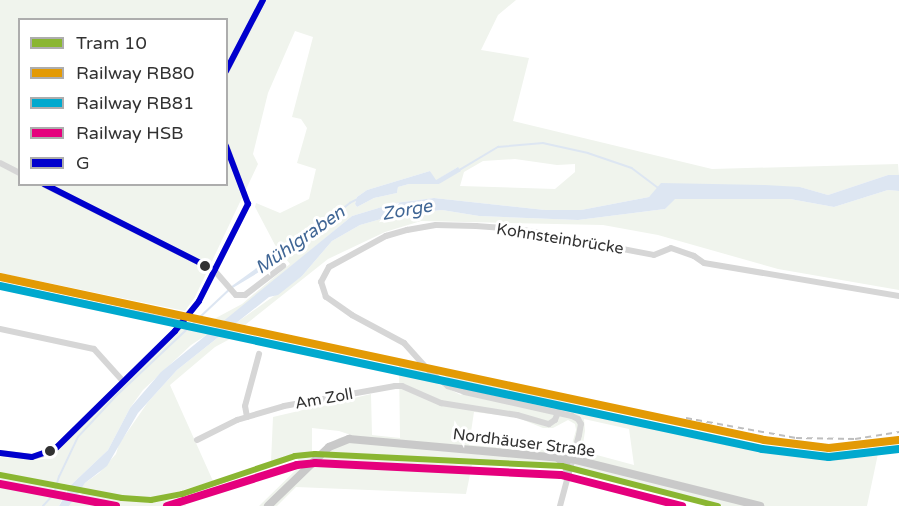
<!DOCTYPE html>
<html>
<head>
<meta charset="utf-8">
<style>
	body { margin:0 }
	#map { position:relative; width:899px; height:506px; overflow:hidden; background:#fff; font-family:"Varela Round",sans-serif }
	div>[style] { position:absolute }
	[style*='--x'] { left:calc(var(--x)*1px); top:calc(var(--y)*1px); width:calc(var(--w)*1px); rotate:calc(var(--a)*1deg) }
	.green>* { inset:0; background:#f0f4ed }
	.water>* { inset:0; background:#dde6f2 }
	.stream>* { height:1.5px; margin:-0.75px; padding:0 0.75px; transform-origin:0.75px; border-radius:0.75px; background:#dde6f2 }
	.minor>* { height:6px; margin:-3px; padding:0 3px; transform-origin:3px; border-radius:3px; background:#d6d6d6 }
	.major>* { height:8px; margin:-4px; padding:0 4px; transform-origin:4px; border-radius:4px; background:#c9c9c9 }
	.rail>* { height:1.5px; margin-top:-0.75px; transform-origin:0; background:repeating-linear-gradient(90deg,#bebebe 0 6px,transparent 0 10.5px) }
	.bus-1>* { height:6px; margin:-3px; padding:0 3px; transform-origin:3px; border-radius:3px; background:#0000cd }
	.rail-1>* { height:8px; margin:-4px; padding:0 4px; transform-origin:4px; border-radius:4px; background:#e39a05 }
	.rail-2>* { height:8px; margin:-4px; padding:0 4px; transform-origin:4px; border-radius:4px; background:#00a9ce }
	.rail-3>* { height:8px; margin:-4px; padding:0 4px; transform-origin:4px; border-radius:4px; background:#e5007d }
	.tram-1>* { height:6px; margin:-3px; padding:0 3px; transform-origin:3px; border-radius:3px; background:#8ab632 }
	.dots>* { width:16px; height:16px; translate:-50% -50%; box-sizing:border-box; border:3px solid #fff; border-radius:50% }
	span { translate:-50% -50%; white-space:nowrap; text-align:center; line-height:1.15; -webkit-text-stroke:6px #fff; paint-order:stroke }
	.street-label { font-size:16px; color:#323232 }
	.water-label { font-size:18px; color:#406695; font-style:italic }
	.legend { position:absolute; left:18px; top:18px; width:210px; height:168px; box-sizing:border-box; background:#fff; border:2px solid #adadad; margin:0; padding:8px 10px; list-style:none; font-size:18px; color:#323232 }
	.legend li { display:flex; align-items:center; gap:12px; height:30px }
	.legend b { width:30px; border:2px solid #adadad }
</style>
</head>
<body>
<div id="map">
	<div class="green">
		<i style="clip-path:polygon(evenodd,0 0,516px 0,498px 15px,481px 50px,529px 58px,513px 121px,712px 169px,898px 164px,899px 175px,888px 175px,828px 195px,800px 187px,654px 193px,649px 197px,581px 210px,545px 210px,434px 198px,395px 203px,352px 216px,225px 321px,214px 319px,242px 304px,290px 264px,275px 245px,255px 207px,256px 203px,280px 213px,309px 199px,316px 169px,297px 163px,307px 128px,301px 119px,292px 117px,313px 37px,295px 31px,268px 93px,253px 154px,258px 164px,195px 297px,185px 311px,0 273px,0 0,20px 20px,226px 20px,226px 184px,20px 184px,20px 20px,0 0,515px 159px,557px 165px,575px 164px,575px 172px,555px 189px,460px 186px,464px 172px,483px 161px,515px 159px,0 0,458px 167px,439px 184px,409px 184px,398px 187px,397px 193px,374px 198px,357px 207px,355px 204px,357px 197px,367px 190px,430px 171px,435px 181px,458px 167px)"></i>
		<i style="clip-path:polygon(888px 190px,899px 191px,899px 290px,778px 269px,658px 235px,603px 225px,421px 221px,385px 232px,328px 259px,245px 325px,236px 323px,302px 276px,332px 241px,360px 225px,395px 215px,442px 210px,479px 216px,578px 220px,665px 209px,674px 199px,790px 199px,834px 207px)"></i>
		<i style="clip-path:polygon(187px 322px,220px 326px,191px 345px,143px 390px,130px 408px,108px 450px,71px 485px,0 473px,0 457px,35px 460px,52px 458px,77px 429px)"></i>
		<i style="clip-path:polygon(230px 328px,242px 330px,241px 333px,215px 347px,170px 385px,213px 481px,157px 498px,127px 497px,83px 489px,81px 487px,85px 483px,99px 473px,116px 454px,119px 444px,148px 402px,177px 370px)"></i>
		<i style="clip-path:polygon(evenodd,399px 366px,424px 370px,438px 384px,461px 395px,465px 388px,436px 371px,765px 450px,803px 453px,879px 449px,867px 506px,723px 506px,575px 467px,317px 452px,339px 438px,351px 435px,339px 431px,312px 428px,312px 452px,271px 462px,273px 417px,371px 394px,372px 435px,400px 438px,399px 366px,474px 412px,516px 417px,543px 428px,553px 428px,568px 420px,575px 424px,576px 430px,571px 448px,562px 451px,469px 445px,474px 412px,399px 366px,584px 419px,629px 429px,634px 465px,582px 451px,585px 431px,584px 419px)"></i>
		<i style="clip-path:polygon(305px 457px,313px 456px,472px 465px,466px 494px,296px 487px,277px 506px,259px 506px,301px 465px,297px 458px)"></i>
		<i style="clip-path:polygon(0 477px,40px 485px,67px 489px,59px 506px,0 506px)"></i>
		<i style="clip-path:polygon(78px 491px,81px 497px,82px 492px,151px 503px,182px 498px,186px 506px,69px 506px)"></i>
	</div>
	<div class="water">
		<i style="clip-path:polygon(458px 167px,461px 171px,439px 184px,409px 184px,398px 187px,397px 193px,374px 198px,357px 207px,355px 204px,357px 197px,367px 190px,430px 171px,436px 180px)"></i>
		<i style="clip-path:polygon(888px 175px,899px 175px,899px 191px,888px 190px,834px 207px,790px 199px,675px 199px,665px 209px,578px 220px,479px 216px,442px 210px,395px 215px,360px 225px,332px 241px,302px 276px,278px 295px,269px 297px,177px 370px,138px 413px,107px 466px,85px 483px,69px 506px,59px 506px,71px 485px,108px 450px,130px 408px,161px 372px,352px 216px,395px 203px,434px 198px,545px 210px,581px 210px,649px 197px,661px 183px,765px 185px,800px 187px,828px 195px)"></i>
		<i style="clip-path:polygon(280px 251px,284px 257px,231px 289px,229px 288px)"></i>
	</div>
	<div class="stream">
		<i style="--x:458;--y:171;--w:47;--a:-31"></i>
		<i style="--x:498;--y:147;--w:45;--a:-5.1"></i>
		<i style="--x:543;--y:143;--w:46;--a:12.5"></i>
		<i style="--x:588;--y:153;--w:46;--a:18.8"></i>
		<i style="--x:632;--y:168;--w:34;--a:37"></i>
		<i style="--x:282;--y:254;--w:17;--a:-28"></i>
		<i style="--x:297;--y:246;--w:68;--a:-39.1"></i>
		<i style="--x:350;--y:203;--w:9;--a:-27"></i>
		<i style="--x:43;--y:506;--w:16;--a:-47"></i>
		<i style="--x:54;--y:494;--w:18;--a:-74"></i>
		<i style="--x:59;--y:477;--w:44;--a:-64.6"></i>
		<i style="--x:78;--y:437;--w:57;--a:-47.1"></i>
		<i style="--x:117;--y:395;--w:154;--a:-43.2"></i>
	</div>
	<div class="minor">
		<i style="--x:226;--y:72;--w:81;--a:-62.8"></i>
		<i style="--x:0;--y:163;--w:22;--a:27"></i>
		<i style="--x:43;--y:184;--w:191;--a:26.7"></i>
		<i style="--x:214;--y:270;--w:33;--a:49"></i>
		<i style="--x:236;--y:295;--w:9;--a:0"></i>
		<i style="--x:245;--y:295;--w:48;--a:-37.3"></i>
		<i style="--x:30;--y:292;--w:155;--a:11.5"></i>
		<i style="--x:0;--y:329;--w:96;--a:12"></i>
		<i style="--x:94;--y:349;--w:42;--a:47.9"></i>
		<i style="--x:247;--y:417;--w:11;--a:-100"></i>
		<i style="--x:245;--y:406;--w:54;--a:-74.9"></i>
		<i style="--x:197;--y:440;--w:45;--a:-26.6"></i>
		<i style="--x:237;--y:420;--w:49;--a:-16.6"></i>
		<i style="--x:284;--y:406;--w:113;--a:-10.2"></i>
		<i style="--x:395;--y:386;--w:7;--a:0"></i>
		<i style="--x:402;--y:386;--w:43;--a:23.6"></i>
		<i style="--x:441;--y:403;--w:77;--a:9"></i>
		<i style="--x:517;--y:415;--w:33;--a:16"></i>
		<i style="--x:549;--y:424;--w:7;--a:-34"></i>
		<i style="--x:555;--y:420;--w:9;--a:-69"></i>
		<i style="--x:0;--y:453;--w:32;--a:7"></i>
		<i style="--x:32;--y:457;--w:16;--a:-14"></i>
		<i style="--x:48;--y:453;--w:8;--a:-30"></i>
		<i style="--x:55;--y:449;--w:168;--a:-44.5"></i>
		<i style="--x:175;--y:331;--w:38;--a:-51"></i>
		<i style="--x:199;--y:301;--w:109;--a:-63.2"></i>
		<i style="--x:248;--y:204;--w:63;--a:-110.4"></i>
		<i style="--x:560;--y:506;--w:73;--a:-75"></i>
		<i style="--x:579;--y:435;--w:11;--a:-80"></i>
		<i style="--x:581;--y:424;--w:6;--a:-121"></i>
		<i style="--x:578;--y:419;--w:7;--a:-153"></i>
		<i style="--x:572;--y:416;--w:110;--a:-167.4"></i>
		<i style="--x:465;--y:392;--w:18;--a:-161"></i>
		<i style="--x:448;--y:386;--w:21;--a:-143"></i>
		<i style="--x:431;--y:373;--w:40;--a:-132"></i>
		<i style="--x:404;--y:343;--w:59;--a:-151.7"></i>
		<i style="--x:352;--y:315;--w:32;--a:-145"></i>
		<i style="--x:326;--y:297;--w:16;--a:-108"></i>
		<i style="--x:321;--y:282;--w:17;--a:-62"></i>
		<i style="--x:329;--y:267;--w:65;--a:-28.5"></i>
		<i style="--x:386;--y:236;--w:22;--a:-16"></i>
		<i style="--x:407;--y:230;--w:29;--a:-10"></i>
		<i style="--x:436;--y:225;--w:40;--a:1.4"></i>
		<i style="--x:476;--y:226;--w:42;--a:4.1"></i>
		<i style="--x:518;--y:229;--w:138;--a:10.8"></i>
		<i style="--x:654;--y:255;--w:18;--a:-22"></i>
		<i style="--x:671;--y:248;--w:24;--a:19"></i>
		<i style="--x:694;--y:256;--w:12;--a:35"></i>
		<i style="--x:704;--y:263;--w:198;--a:9.6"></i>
	</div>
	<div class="major">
		<i style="--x:558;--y:458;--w:11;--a:41"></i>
		<i style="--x:566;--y:465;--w:8;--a:76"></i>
		<i style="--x:268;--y:506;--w:85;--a:-44"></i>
		<i style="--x:329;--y:447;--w:22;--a:-22"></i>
		<i style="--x:349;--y:439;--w:224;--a:5.1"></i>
		<i style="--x:572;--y:459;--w:194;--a:14"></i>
	</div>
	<div class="rail">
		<i style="--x:686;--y:418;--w:112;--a:10.3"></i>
		<i style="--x:796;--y:438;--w:59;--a:1"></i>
		<i style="--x:855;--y:439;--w:45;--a:-9"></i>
	</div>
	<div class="bus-1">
		<i style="--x:226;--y:71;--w:80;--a:-62.5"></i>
		<i style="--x:44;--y:184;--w:191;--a:26.8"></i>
		<i style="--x:0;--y:453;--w:32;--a:7"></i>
		<i style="--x:32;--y:457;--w:24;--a:-19"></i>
		<i style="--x:55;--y:449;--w:168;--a:-44.5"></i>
		<i style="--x:175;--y:331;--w:38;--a:-51"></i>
		<i style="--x:199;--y:301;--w:109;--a:-63.2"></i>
		<i style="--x:248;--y:204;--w:62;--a:-110.8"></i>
	</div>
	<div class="rail-1">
		<i style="--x:0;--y:277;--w:781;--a:12.04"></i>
		<i style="--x:764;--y:440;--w:65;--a:7"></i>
		<i style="--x:829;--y:448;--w:70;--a:-6.5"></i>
	</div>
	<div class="rail-2">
		<i style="--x:0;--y:286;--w:779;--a:12.07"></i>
		<i style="--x:762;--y:449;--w:67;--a:6.8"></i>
		<i style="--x:829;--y:457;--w:70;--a:-6.5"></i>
	</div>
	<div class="rail-3">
		<i style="--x:0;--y:484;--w:118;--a:10.7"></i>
		<i style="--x:167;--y:506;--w:136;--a:-17.5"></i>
		<i style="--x:297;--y:465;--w:18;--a:-6"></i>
		<i style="--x:315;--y:463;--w:246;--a:2.8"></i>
		<i style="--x:561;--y:475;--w:125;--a:14.4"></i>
	</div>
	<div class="tram-1">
		<i style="--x:0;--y:475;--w:124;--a:10.7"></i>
		<i style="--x:122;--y:498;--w:29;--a:4"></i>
		<i style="--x:151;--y:500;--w:32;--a:-11"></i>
		<i style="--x:182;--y:494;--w:119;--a:-18.6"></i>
		<i style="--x:295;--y:456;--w:20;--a:-6"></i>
		<i style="--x:315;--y:454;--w:247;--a:2.8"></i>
		<i style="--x:562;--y:466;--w:161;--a:14.4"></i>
	</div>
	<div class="dots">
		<i style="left:205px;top:266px;background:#323232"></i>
		<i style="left:50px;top:451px;background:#323232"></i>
	</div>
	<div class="street-label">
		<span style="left:560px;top:239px;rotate:9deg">Kohnsteinbrücke</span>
		<span style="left:324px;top:399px;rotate:-10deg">Am Zoll</span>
		<span style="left:524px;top:443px;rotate:7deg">Nordhäuser Straße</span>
	</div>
	<div class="water-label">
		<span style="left:407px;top:210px;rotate:-10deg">Zorge</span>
		<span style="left:300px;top:240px;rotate:-35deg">Mühlgraben</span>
	</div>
	<ul class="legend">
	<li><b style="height:8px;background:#8ab632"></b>Tram 10</li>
	<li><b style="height:8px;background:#e39a05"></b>Railway RB80</li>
	<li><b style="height:8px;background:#00a9ce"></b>Railway RB81</li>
	<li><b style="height:8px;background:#e5007d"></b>Railway HSB</li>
	<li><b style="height:8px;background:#0000cd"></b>G</li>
	</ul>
</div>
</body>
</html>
